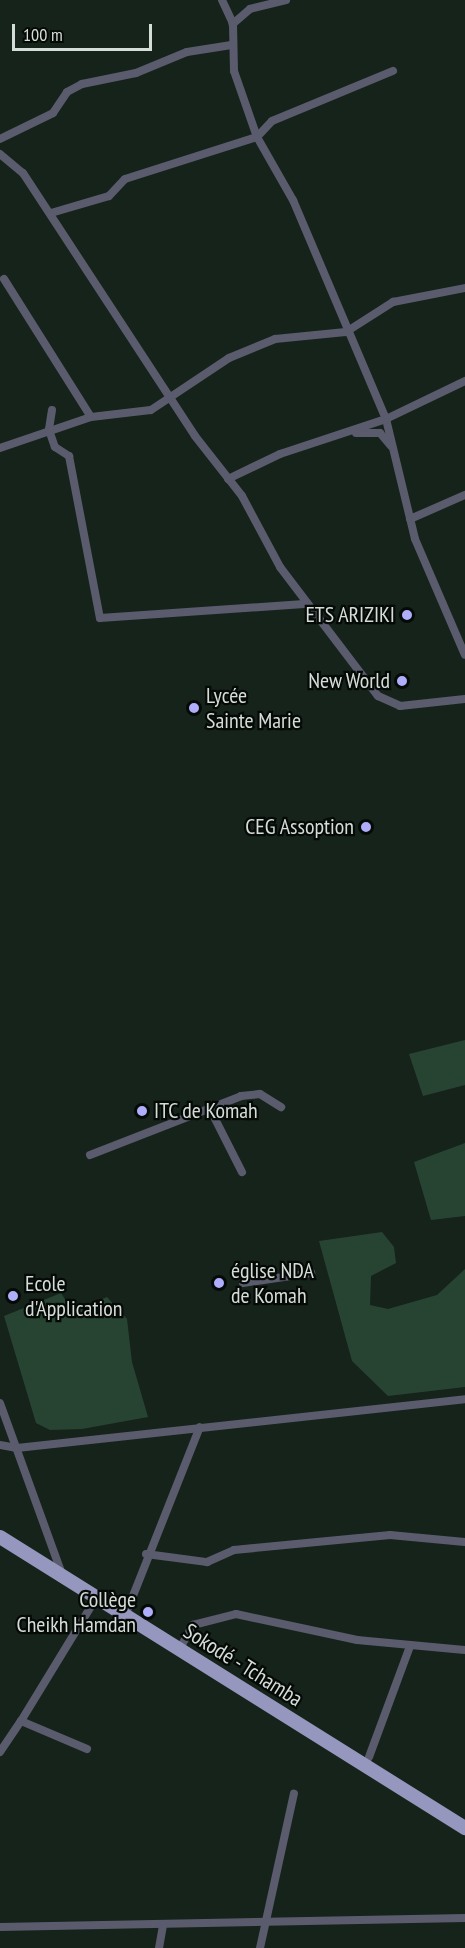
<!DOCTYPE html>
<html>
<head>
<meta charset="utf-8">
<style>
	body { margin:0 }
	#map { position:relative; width:465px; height:1948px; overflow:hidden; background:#16231b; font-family:"PT Sans Narrow",sans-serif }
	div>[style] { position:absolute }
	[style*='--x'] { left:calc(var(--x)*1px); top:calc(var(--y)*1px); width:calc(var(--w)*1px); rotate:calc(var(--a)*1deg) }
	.green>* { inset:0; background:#274433 }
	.minor>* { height:8px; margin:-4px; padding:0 4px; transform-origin:4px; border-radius:4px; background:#5b5b6e }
	.primary>* { height:14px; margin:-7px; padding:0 7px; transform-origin:7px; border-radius:7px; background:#9697be }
	.dots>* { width:16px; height:16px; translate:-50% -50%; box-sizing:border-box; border:3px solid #060a07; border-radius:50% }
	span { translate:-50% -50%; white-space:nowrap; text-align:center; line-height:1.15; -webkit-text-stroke:4.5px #060a07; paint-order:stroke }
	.poi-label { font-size:22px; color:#d5ddd8 }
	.right { translate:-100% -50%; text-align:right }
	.left { translate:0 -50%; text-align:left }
	.street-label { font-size:22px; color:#d5ddd8 }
	.scale { position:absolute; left:12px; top:24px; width:140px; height:27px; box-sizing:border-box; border:3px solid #d5ddd8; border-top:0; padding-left:8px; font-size:18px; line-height:21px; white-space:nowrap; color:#d5ddd8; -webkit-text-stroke:4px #060a07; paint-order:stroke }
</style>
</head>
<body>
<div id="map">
	<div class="green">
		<i style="clip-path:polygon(465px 1040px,465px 1085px,423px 1096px,409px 1054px)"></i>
		<i style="clip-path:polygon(465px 1143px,465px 1216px,431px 1220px,414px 1162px)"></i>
		<i style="clip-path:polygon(382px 1232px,394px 1247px,396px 1263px,371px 1276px,370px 1305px,388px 1309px,437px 1295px,465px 1269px,465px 1387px,388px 1396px,352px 1361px,319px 1241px)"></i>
		<i style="clip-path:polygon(61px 1293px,73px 1312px,107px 1297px,127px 1319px,132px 1362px,148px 1417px,82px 1429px,50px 1430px,36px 1423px,4px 1316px)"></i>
	</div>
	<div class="minor">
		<i style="--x:222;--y:0;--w:26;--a:65"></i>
		<i style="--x:286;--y:0;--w:37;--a:166"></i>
		<i style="--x:250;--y:9;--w:23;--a:139"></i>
		<i style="--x:233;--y:24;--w:47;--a:88.8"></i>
		<i style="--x:234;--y:71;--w:70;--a:70.8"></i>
		<i style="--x:257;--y:137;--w:73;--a:60.3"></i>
		<i style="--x:293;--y:200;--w:238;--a:67"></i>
		<i style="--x:386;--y:419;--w:123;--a:76.4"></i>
		<i style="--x:415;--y:539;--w:126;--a:66.7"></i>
		<i style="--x:0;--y:139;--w:59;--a:-26.1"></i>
		<i style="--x:53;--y:113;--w:25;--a:-56"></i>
		<i style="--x:67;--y:92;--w:17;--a:-28"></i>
		<i style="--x:82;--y:84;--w:55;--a:-11.5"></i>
		<i style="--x:136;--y:73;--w:55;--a:-22.4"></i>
		<i style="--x:187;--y:52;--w:45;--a:-9"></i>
		<i style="--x:0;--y:154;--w:30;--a:40"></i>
		<i style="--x:23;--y:173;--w:314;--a:56.8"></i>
		<i style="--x:195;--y:436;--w:76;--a:51.9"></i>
		<i style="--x:242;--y:496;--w:81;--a:61.8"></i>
		<i style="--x:280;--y:567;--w:162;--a:52.8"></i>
		<i style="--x:378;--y:696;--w:24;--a:24"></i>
		<i style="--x:400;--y:706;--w:65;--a:-6.1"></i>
		<i style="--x:51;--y:213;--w:60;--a:-16.3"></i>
		<i style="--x:109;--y:196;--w:23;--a:-47"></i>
		<i style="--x:125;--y:179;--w:139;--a:-17.7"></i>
		<i style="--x:257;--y:137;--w:22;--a:-47"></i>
		<i style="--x:272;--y:121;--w:131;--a:-22.5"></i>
		<i style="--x:4;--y:279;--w:163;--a:57.8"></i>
		<i style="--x:52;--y:410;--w:20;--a:99"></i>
		<i style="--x:49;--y:430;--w:18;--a:71"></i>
		<i style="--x:55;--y:447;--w:17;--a:33"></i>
		<i style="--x:69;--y:456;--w:165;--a:79.2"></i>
		<i style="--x:100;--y:618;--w:208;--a:-3.9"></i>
		<i style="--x:356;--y:433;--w:24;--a:0"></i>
		<i style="--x:380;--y:433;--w:17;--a:50"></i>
		<i style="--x:0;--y:448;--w:96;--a:-18.8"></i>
		<i style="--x:91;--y:417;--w:60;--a:-6.7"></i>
		<i style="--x:151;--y:410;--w:94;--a:-33.7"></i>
		<i style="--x:229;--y:358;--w:50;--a:-22.4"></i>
		<i style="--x:275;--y:339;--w:71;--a:-5.6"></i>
		<i style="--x:346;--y:332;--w:56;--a:-32.6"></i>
		<i style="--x:393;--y:302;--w:73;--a:-11"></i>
		<i style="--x:228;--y:479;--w:58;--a:-25.7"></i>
		<i style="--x:280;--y:454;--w:112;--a:-18.3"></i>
		<i style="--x:386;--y:419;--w:88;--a:-25.7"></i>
		<i style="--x:410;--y:519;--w:60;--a:-23.6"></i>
		<i style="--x:209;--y:1107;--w:73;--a:63.1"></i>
		<i style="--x:90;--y:1155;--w:162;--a:-21.3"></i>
		<i style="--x:241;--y:1096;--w:19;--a:-6"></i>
		<i style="--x:260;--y:1094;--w:25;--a:32"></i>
		<i style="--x:243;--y:1283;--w:69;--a:-8.4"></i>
		<i style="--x:0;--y:1403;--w:182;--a:70.1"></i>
		<i style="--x:0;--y:1445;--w:17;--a:10"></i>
		<i style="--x:17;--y:1448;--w:451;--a:-6.2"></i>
		<i style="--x:146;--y:1554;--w:62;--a:7.5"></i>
		<i style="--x:207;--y:1562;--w:30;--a:-24"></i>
		<i style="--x:234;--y:1550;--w:157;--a:-5.5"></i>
		<i style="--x:390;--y:1535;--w:75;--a:5.3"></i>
		<i style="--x:125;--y:1616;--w:203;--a:-68.4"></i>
		<i style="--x:179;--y:1650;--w:29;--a:-61"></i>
		<i style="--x:193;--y:1625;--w:44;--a:-14.3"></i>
		<i style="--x:236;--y:1614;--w:124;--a:12.1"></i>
		<i style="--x:357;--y:1640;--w:108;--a:5.3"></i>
		<i style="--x:87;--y:1749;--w:72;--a:-157"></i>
		<i style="--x:21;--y:1721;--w:144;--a:-58.6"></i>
		<i style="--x:0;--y:1752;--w:37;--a:-56"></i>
		<i style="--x:369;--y:1757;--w:118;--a:-69.7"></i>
		<i style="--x:0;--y:1927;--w:465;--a:-1.1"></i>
		<i style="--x:159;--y:1948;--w:23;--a:-80"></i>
		<i style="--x:260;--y:1948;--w:158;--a:-77.6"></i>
	</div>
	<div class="primary">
		<i style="--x:0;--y:1537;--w:549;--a:32.04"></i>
	</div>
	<div class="dots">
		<i style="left:407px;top:615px;background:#afaefa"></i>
		<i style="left:402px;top:681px;background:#afaefa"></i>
		<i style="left:194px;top:708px;background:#afaefa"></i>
		<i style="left:366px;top:827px;background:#afaefa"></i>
		<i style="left:142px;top:1111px;background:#afaefa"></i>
		<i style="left:219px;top:1283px;background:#afaefa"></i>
		<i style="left:13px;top:1296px;background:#afaefa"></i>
		<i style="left:148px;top:1612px;background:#afaefa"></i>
	</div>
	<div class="poi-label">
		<span class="right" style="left:395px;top:615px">ETS ARIZIKI</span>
		<span class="right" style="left:390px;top:681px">New World</span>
		<span class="left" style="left:206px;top:708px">Lycée<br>Sainte Marie</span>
		<span class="right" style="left:354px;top:827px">CEG Assoption</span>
		<span class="left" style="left:154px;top:1111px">ITC de Komah</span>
		<span class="left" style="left:231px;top:1283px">église NDA<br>de Komah</span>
		<span class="left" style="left:25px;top:1296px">Ecole<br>d'Application</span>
		<span class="right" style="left:136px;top:1612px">Collège<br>Cheikh Hamdan</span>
	</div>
	<div class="street-label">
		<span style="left:243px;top:1665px;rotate:32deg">Sokodé - Tchamba</span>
	</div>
	<div class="scale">100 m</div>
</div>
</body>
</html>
